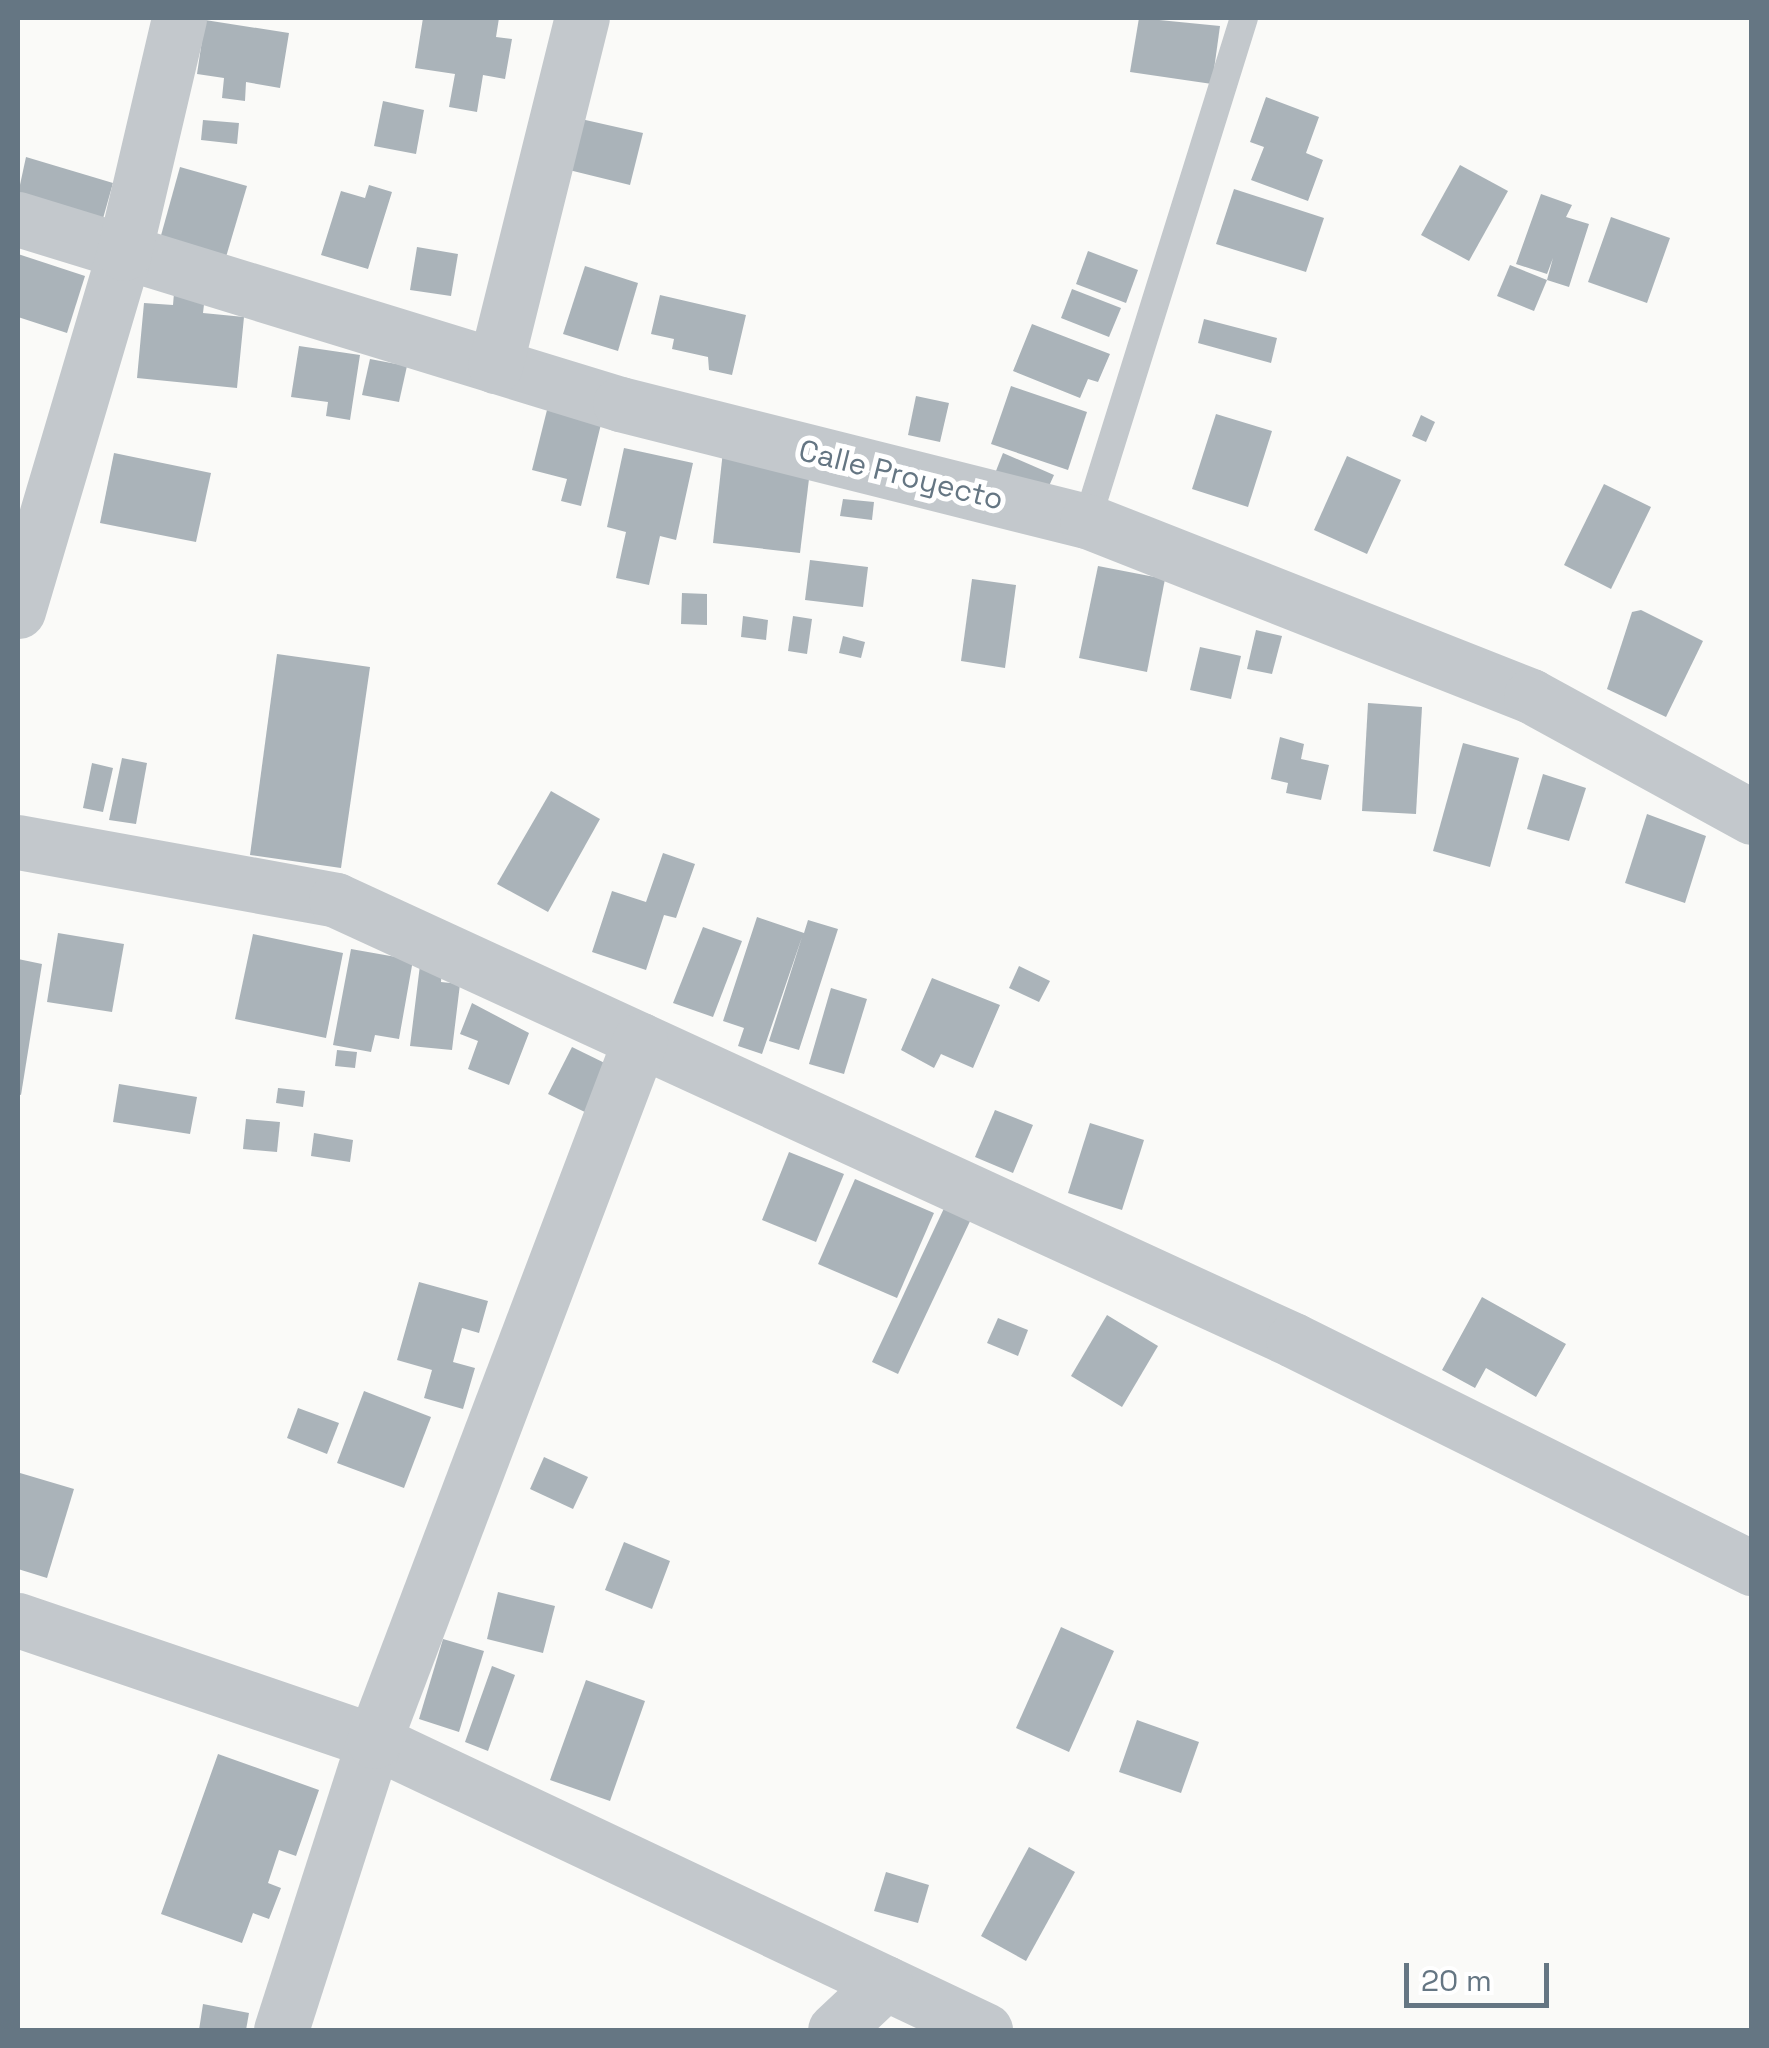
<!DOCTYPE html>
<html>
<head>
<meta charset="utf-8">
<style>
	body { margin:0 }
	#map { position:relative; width:1769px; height:2048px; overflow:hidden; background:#fafaf8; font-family:"Space Grotesk",sans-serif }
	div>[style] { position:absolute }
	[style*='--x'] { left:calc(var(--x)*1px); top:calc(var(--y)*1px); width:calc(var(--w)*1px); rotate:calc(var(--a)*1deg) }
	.building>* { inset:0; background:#aab3b9 }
	.lane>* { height:28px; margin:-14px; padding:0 14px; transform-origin:14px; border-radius:14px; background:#c3c8cc }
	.street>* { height:55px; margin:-27.5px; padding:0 27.5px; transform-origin:27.5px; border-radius:27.5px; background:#c3c8cc }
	span { translate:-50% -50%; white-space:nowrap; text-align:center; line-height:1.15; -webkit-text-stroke:10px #fff; paint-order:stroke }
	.street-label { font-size:30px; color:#657683 }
	.frame { position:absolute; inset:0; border:20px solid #657683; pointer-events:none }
	.scale { position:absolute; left:1404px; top:1963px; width:145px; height:45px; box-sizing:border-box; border:5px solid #657683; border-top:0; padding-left:12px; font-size:30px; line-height:35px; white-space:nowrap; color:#657683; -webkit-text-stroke:8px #fff; paint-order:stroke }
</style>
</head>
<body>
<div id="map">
	<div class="building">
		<i style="clip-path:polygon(423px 18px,499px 18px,496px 37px,512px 39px,505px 79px,483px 75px,477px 112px,449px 107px,455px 74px,415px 68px)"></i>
		<i style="clip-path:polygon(1139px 18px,1220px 26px,1212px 84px,1130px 72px)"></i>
		<i style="clip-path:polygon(205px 20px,289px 33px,280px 88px,246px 82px,245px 101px,222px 98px,224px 78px,197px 74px)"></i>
		<i style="clip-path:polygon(1266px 97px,1319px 117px,1306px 153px,1323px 160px,1308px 201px,1251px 180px,1264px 147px,1250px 142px)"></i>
		<i style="clip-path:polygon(383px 101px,424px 110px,416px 154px,374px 146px)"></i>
		<i style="clip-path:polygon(581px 119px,643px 133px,630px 185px,569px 170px)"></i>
		<i style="clip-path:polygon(203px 120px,239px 123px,237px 144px,201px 140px)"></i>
		<i style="clip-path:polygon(26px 157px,113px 183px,102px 222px,18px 194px)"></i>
		<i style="clip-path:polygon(1460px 165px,1508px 191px,1469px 261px,1421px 235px)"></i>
		<i style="clip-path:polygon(180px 167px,247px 186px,226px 257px,160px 239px)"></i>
		<i style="clip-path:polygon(369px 185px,392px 192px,368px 269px,321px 255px,341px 191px,365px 198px)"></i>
		<i style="clip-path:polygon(1234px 189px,1324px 218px,1306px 272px,1216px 244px)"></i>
		<i style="clip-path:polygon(1541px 194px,1572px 205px,1566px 217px,1589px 224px,1569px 287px,1547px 280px,1553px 258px,1547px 274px,1516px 264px)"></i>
		<i style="clip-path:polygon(1611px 217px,1670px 238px,1647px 303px,1588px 282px)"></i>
		<i style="clip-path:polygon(417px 247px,458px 254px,451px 296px,410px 290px)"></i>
		<i style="clip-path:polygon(1088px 251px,1138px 270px,1126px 303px,1076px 284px)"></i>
		<i style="clip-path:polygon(18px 254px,85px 276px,67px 333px,18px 317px)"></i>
		<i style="clip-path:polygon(1510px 265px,1547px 280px,1534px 311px,1497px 296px)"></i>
		<i style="clip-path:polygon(585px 266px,638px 283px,618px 351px,563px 334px)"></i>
		<i style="clip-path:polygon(1072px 289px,1121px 308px,1109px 337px,1061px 318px)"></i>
		<i style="clip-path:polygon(174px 293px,205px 296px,203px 313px,244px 317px,237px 388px,137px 378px,144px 303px,173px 305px)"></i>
		<i style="clip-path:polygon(660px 295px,746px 315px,732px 375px,709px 370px,708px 357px,672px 349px,674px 339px,651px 334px)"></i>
		<i style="clip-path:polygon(1204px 319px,1277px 338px,1271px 363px,1198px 343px)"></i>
		<i style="clip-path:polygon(1032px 324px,1110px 354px,1098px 382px,1088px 379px,1080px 398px,1013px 371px)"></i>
		<i style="clip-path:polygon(299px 346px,360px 355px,350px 420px,326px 416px,328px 402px,291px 397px)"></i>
		<i style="clip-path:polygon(370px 359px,407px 366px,399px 402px,362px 395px)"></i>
		<i style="clip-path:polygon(1011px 386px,1087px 412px,1068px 470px,991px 444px)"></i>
		<i style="clip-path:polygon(916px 396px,949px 403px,940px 442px,908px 435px)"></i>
		<i style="clip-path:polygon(548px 406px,602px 420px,581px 506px,561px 501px,567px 479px,532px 470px)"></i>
		<i style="clip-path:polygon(1216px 414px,1272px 431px,1248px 507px,1192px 489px)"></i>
		<i style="clip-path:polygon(1421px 415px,1435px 422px,1426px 442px,1412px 436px)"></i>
		<i style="clip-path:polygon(624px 448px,693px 463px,676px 540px,660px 536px,649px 585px,616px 578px,626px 532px,607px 527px)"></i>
		<i style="clip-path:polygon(723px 451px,809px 479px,800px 553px,713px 543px)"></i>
		<i style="clip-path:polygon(114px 453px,211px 473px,196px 542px,100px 523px)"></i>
		<i style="clip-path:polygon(1003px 453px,1054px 475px,1044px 497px,994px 476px)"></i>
		<i style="clip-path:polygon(1347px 456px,1401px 480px,1367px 554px,1314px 530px)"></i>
		<i style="clip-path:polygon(1604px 484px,1651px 507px,1611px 589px,1564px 565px)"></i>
		<i style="clip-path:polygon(843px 499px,874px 502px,872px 520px,840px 516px)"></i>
		<i style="clip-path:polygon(810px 560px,868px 567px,863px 607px,805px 600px)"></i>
		<i style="clip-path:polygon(1098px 566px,1165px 579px,1147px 672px,1079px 658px)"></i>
		<i style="clip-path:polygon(972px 579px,1016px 585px,1005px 668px,961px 661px)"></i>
		<i style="clip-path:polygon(682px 593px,707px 594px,707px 625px,681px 624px)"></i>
		<i style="clip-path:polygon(1641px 610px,1703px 641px,1666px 717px,1607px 689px,1632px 612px)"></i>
		<i style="clip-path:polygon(743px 616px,768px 620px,766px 640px,741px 637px)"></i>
		<i style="clip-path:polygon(793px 616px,812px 619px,807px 654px,788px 651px)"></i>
		<i style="clip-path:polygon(1256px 630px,1282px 636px,1272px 674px,1247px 669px)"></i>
		<i style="clip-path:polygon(843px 636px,865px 642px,861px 658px,839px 653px)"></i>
		<i style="clip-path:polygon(1200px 647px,1241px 656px,1231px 699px,1190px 690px)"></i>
		<i style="clip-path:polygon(277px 654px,370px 667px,341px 868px,250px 855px)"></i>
		<i style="clip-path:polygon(1368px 703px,1422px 707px,1416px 814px,1362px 811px)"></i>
		<i style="clip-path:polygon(1280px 737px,1304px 744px,1301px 759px,1329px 765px,1321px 800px,1286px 793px,1288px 783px,1271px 779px)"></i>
		<i style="clip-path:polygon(1463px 743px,1519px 758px,1490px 867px,1433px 851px)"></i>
		<i style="clip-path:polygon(122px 758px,147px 763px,136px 824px,109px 820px)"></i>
		<i style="clip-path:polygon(92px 763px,113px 768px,103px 812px,83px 808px)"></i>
		<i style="clip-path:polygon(1543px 774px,1586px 788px,1569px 841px,1527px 829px)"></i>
		<i style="clip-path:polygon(551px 791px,600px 819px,548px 912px,497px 884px)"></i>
		<i style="clip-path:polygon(1647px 814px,1706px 836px,1685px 903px,1625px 883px)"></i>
		<i style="clip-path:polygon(663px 853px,695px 864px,676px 918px,664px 915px,646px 970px,592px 952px,612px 891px,646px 902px)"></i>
		<i style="clip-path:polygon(757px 917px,804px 933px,808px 920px,838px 929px,799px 1050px,769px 1041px,802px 937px,762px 1054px,738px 1046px,744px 1028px,723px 1021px)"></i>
		<i style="clip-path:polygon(703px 927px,742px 941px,713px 1017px,673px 1003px)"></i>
		<i style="clip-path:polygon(58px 933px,124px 944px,112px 1012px,47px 1002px)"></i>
		<i style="clip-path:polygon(253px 934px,343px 953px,326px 1038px,235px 1019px)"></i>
		<i style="clip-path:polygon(351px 949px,413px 960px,399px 1039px,375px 1035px,371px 1052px,333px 1045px)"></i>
		<i style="clip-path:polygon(18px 959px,42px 964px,21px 1095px,18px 1094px)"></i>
		<i style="clip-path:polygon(420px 965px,442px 968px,441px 982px,460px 984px,452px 1050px,410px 1046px)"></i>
		<i style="clip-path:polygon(1019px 966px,1050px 981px,1039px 1002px,1009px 988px)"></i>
		<i style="clip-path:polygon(932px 978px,1000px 1005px,973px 1068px,941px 1054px,934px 1068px,901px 1050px)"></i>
		<i style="clip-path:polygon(831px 988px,867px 999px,844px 1074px,809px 1064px)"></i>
		<i style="clip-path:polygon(472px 1003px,529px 1033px,509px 1085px,468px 1069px,478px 1041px,460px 1034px)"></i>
		<i style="clip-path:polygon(572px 1047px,619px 1070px,595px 1117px,548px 1094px)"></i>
		<i style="clip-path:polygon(337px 1050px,357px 1052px,355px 1068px,335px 1066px)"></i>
		<i style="clip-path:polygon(119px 1084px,197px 1097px,190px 1134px,113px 1122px)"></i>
		<i style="clip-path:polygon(278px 1088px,305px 1091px,303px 1107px,276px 1103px)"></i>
		<i style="clip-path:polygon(995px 1110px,1033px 1125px,1013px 1173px,975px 1157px)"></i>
		<i style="clip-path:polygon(246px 1119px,280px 1122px,277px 1152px,243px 1149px)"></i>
		<i style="clip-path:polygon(1090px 1123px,1144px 1140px,1122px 1210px,1068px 1193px)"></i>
		<i style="clip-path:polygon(314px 1133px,353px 1140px,350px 1162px,311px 1156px)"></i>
		<i style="clip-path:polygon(789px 1152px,844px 1174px,816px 1242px,762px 1220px)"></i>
		<i style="clip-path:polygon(855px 1179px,934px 1213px,897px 1298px,818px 1264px)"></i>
		<i style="clip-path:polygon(946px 1204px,972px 1217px,898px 1374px,872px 1362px)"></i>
		<i style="clip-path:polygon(419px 1282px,488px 1301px,479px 1333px,462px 1328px,453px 1362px,475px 1368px,463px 1409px,424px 1398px,432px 1370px,397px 1360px)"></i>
		<i style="clip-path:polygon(1482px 1297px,1566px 1344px,1536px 1397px,1486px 1368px,1475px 1388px,1442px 1370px)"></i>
		<i style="clip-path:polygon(1107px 1315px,1158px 1346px,1122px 1407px,1071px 1376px)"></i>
		<i style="clip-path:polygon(998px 1318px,1028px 1330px,1018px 1356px,987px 1343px)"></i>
		<i style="clip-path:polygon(364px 1391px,431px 1417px,404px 1488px,337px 1463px)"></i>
		<i style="clip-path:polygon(298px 1408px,339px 1423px,327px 1454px,287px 1438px)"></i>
		<i style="clip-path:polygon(544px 1457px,588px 1477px,573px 1509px,530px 1489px)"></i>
		<i style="clip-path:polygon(20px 1473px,74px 1489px,47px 1578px,18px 1569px)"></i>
		<i style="clip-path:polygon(624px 1542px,670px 1561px,652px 1609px,605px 1590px)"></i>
		<i style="clip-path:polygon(498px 1592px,555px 1606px,543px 1653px,487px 1639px)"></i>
		<i style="clip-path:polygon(1061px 1627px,1114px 1651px,1069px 1752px,1016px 1728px)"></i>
		<i style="clip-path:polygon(443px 1639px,484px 1651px,459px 1732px,419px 1719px)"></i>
		<i style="clip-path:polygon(492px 1666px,515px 1675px,488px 1751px,465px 1742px)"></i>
		<i style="clip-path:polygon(586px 1680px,645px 1701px,610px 1801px,550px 1780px)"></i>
		<i style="clip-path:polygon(1137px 1720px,1199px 1742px,1181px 1793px,1119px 1772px)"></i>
		<i style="clip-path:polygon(218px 1754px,319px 1790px,296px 1856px,279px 1850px,268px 1883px,281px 1888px,269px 1919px,253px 1913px,242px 1943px,161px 1914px)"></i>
		<i style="clip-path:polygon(1029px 1847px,1075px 1872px,1026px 1961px,981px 1936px)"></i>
		<i style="clip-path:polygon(886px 1872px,929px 1885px,918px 1923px,874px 1911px)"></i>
		<i style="clip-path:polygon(203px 2004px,249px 2013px,246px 2030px,199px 2030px)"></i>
	</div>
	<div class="lane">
		<i style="--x:1087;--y:521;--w:527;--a:-72.67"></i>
	</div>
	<div class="street">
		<i style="--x:18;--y:219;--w:630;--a:17.08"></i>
		<i style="--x:620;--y:404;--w:481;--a:14.1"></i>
		<i style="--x:1087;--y:521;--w:477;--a:21.5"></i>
		<i style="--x:1531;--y:696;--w:252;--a:28.7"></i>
		<i style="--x:495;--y:366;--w:359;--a:-76"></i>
		<i style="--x:18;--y:611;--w:373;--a:-73.5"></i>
		<i style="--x:124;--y:253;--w:241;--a:-76.8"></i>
		<i style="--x:18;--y:842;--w:323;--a:10.3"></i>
		<i style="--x:336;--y:900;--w:1053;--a:24.69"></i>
		<i style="--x:1293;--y:1340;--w:513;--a:26.42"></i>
		<i style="--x:18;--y:1620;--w:376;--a:18.8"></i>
		<i style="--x:374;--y:1741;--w:676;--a:25.31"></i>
		<i style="--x:281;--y:2030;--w:304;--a:-72.2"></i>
		<i style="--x:374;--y:1741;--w:750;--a:-69.22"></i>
		<i style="--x:835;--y:2030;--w:69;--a:-43.2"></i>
	</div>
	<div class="street-label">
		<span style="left:901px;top:475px;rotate:14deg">Calle Proyecto</span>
	</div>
	<div class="frame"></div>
	<div class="scale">20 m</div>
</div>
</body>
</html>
